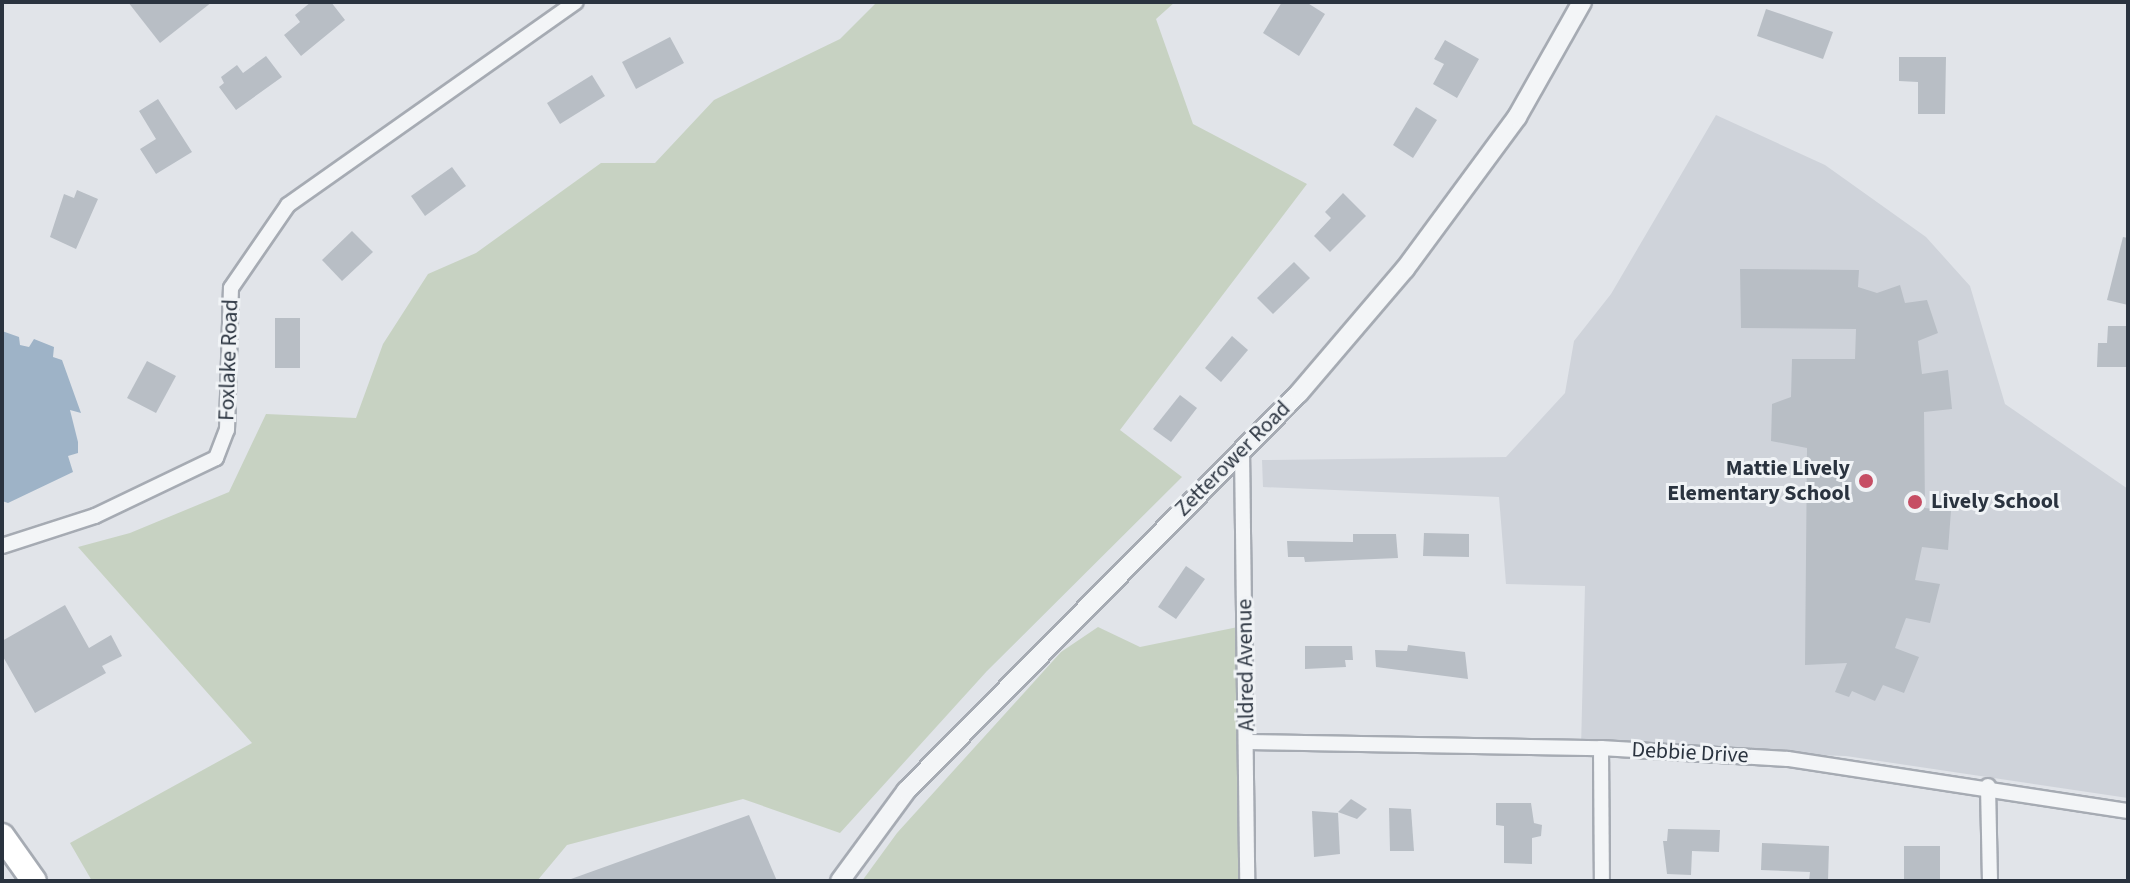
<!DOCTYPE html>
<html>
<head>
<meta charset="utf-8">
<style>
	body { margin:0 }
	#map { position:relative; width:2130px; height:883px; overflow:hidden; background:#e1e4e9; font-family:"Source Sans 3",sans-serif }
	div>[style] { position:absolute }
	[style*='--x'] { left:calc(var(--x)*1px); top:calc(var(--y)*1px); width:calc(var(--w)*1px); rotate:calc(var(--a)*1deg) }
	.built>* { inset:0; background:#cfd3da }
	.green>* { inset:0; background:#c7d2c2 }
	.water>* { inset:0; background:#9eb3c7 }
	.building>* { inset:0; background:#b8bec5 }
	.roads { filter:drop-shadow(2px 0 #a6abb3) drop-shadow(-2px 0 #a6abb3) drop-shadow(0 2px #a6abb3) drop-shadow(0 -2px #a6abb3) }
	.minor>* { height:14px; margin:-7px; padding:0 7px; transform-origin:7px; border-radius:7px; background:#f3f5f7 }
	.tertiary>* { height:18px; margin:-9px; padding:0 9px; transform-origin:9px; border-radius:9px; background:#f3f5f7 }
	.primary>* { height:24px; margin:-12px; padding:0 12px; transform-origin:12px; border-radius:12px; background:#fff }
	.dots>* { width:22px; height:22px; translate:-50% -50%; box-sizing:border-box; border:4px solid #f0f3f6; border-radius:50% }
	span { translate:-50% -50%; white-space:nowrap; text-align:center; line-height:1.15; -webkit-text-stroke:6px #f0f3f6; paint-order:stroke }
	.street-label { font-size:22px; color:#2a333f }
	.poi-label { font-size:22px; color:#2a333f; font-weight:700 }
	.right { translate:-100% -50%; text-align:right }
	.left { translate:0 -50%; text-align:left }
	.frame { position:absolute; inset:0; border:4px solid #2a333f; pointer-events:none }
</style>
</head>
<body>
<div id="map">
	<div class="built">
		<i style="clip-path:polygon(1716px 115px,1825px 165px,1926px 237px,1970px 286px,2005px 404px,2128px 489px,2128px 798px,1846px 756px,1581px 748px,1585px 586px,1506px 584px,1499px 497px,1263px 487px,1262px 460px,1506px 457px,1565px 393px,1574px 341px,1611px 294px)"></i>
	</div>
	<div class="green">
		<i style="clip-path:polygon(877px 2px,1175px 2px,1156px 19px,1193px 124px,1307px 184px,1120px 430px,1182px 477px,987px 671px,840px 833px,743px 799px,567px 845px,537px 881px,92px 881px,70px 843px,252px 743px,78px 547px,130px 533px,229px 492px,266px 414px,356px 418px,383px 344px,428px 274px,476px 253px,601px 163px,655px 163px,714px 100px,840px 39px)"></i>
		<i style="clip-path:polygon(1098px 627px,1140px 647px,1238px 627px,1239px 881px,862px 881px,897px 833px,1061px 652px)"></i>
	</div>
	<div class="water">
		<i style="clip-path:polygon(2px 331px,19px 337px,20px 345px,29px 347px,34px 339px,54px 347px,53px 357px,62px 360px,81px 413px,70px 410px,78px 442px,78px 453px,68px 456px,73px 472px,8px 503px,2px 501px)"></i>
	</div>
	<div class="building">
		<i style="clip-path:polygon(128px 2px,212px 2px,160px 43px)"></i>
		<i style="clip-path:polygon(311px 2px,331px 2px,345px 20px,301px 56px,284px 35px,300px 22px,295px 15px)"></i>
		<i style="clip-path:polygon(1282px 2px,1306px 2px,1325px 14px,1299px 56px,1263px 33px)"></i>
		<i style="clip-path:polygon(1766px 9px,1833px 32px,1823px 59px,1757px 36px)"></i>
		<i style="clip-path:polygon(670px 37px,684px 63px,636px 89px,622px 62px)"></i>
		<i style="clip-path:polygon(1445px 40px,1479px 59px,1457px 98px,1433px 84px,1444px 64px,1434px 59px)"></i>
		<i style="clip-path:polygon(266px 56px,282px 77px,236px 110px,219px 87px,224px 83px,221px 77px,237px 65px,243px 73px)"></i>
		<i style="clip-path:polygon(1899px 57px,1946px 57px,1945px 114px,1918px 114px,1918px 82px,1899px 81px)"></i>
		<i style="clip-path:polygon(592px 75px,605px 96px,560px 124px,547px 103px)"></i>
		<i style="clip-path:polygon(158px 99px,192px 152px,156px 174px,140px 149px,156px 139px,139px 111px)"></i>
		<i style="clip-path:polygon(1416px 107px,1437px 120px,1413px 158px,1393px 145px)"></i>
		<i style="clip-path:polygon(452px 167px,466px 186px,425px 216px,411px 196px)"></i>
		<i style="clip-path:polygon(77px 190px,98px 199px,76px 249px,50px 237px,64px 194px,74px 198px)"></i>
		<i style="clip-path:polygon(1343px 193px,1366px 216px,1330px 252px,1314px 236px,1331px 218px,1325px 212px)"></i>
		<i style="clip-path:polygon(352px 231px,373px 252px,342px 281px,322px 260px)"></i>
		<i style="clip-path:polygon(2123px 237px,2128px 238px,2128px 305px,2107px 300px)"></i>
		<i style="clip-path:polygon(1294px 262px,1310px 278px,1273px 314px,1257px 298px)"></i>
		<i style="clip-path:polygon(1740px 269px,1859px 270px,1858px 287px,1877px 293px,1900px 285px,1905px 303px,1927px 300px,1938px 333px,1918px 341px,1922px 374px,1948px 370px,1952px 409px,1924px 412px,1925px 508px,1951px 511px,1948px 550px,1922px 547px,1915px 580px,1940px 584px,1930px 623px,1906px 618px,1895px 648px,1919px 657px,1904px 693px,1883px 685px,1875px 701px,1852px 691px,1849px 697px,1835px 692px,1847px 663px,1805px 665px,1807px 448px,1771px 441px,1772px 404px,1791px 397px,1792px 359px,1855px 359px,1856px 329px,1741px 328px)"></i>
		<i style="clip-path:polygon(275px 318px,300px 318px,300px 368px,275px 368px)"></i>
		<i style="clip-path:polygon(2108px 326px,2128px 326px,2128px 367px,2097px 367px,2098px 343px,2107px 343px)"></i>
		<i style="clip-path:polygon(1232px 336px,1248px 350px,1221px 382px,1205px 368px)"></i>
		<i style="clip-path:polygon(147px 361px,176px 376px,156px 413px,127px 398px)"></i>
		<i style="clip-path:polygon(1180px 395px,1197px 408px,1171px 442px,1153px 429px)"></i>
		<i style="clip-path:polygon(1424px 533px,1469px 534px,1469px 557px,1423px 556px)"></i>
		<i style="clip-path:polygon(1353px 534px,1396px 534px,1398px 558px,1305px 562px,1304px 557px,1288px 557px,1287px 541px,1353px 542px)"></i>
		<i style="clip-path:polygon(1186px 566px,1205px 579px,1176px 619px,1158px 607px)"></i>
		<i style="clip-path:polygon(65px 605px,89px 648px,111px 635px,122px 656px,102px 666px,106px 673px,35px 713px,2px 655px,2px 641px)"></i>
		<i style="clip-path:polygon(1408px 645px,1465px 652px,1468px 679px,1376px 667px,1375px 650px,1407px 651px)"></i>
		<i style="clip-path:polygon(1305px 646px,1352px 646px,1353px 660px,1345px 660px,1346px 667px,1305px 669px)"></i>
		<i style="clip-path:polygon(1351px 799px,1367px 809px,1357px 819px,1338px 812px)"></i>
		<i style="clip-path:polygon(1496px 803px,1531px 803px,1534px 823px,1542px 825px,1541px 836px,1532px 838px,1532px 864px,1504px 863px,1504px 826px,1496px 825px)"></i>
		<i style="clip-path:polygon(1389px 808px,1411px 809px,1414px 851px,1390px 851px)"></i>
		<i style="clip-path:polygon(1312px 811px,1338px 813px,1340px 854px,1314px 857px)"></i>
		<i style="clip-path:polygon(749px 815px,777px 881px,572px 881px,571px 879px)"></i>
		<i style="clip-path:polygon(1668px 829px,1720px 830px,1719px 852px,1692px 851px,1691px 875px,1667px 874px,1663px 841px,1667px 841px)"></i>
		<i style="clip-path:polygon(1762px 843px,1829px 846px,1828px 881px,1809px 881px,1810px 872px,1761px 870px)"></i>
		<i style="clip-path:polygon(1904px 846px,1940px 846px,1940px 881px,1904px 881px)"></i>
	</div>
	<div class="roads">
		<div class="minor">
			<i style="--x:1242;--y:449;--w:432;--a:89.3"></i>
			<i style="--x:2;--y:546;--w:98;--a:-17.9"></i>
			<i style="--x:95;--y:516;--w:134;--a:-25.6"></i>
			<i style="--x:216;--y:458;--w:30;--a:-69"></i>
			<i style="--x:227;--y:430;--w:142;--a:-88.4"></i>
			<i style="--x:231;--y:288;--w:101;--a:-55.5"></i>
			<i style="--x:288;--y:205;--w:352;--a:-35.2"></i>
			<i style="--x:1248;--y:742;--w:353;--a:1"></i>
			<i style="--x:1601;--y:748;--w:187;--a:3.4"></i>
			<i style="--x:1788;--y:759;--w:344;--a:8.7"></i>
			<i style="--x:1601;--y:748;--w:133;--a:89.6"></i>
			<i style="--x:1988;--y:786;--w:95;--a:88.8"></i>
		</div>
		<div class="tertiary">
			<i style="--x:840;--y:881;--w:112;--a:-53.7"></i>
			<i style="--x:906;--y:791;--w:559;--a:-45.36"></i>
			<i style="--x:1299;--y:393;--w:163;--a:-49.5"></i>
			<i style="--x:1405;--y:269;--w:189;--a:-53.6"></i>
			<i style="--x:1517;--y:117;--w:132;--a:-60.5"></i>
		</div>
		<div class="primary">
			<i style="--x:2;--y:836;--w:55;--a:54.6"></i>
		</div>
	</div>
	<div class="dots">
		<i style="left:1866px;top:481px;background:#c64e64"></i>
		<i style="left:1915px;top:502px;background:#c64e64"></i>
	</div>
	<div class="street-label">
		<span style="left:229px;top:360px;rotate:-88deg">Foxlake Road</span>
		<span style="left:1233px;top:459px;rotate:-45deg">Zetterower Road</span>
		<span style="left:1246px;top:665px;rotate:-91deg">Aldred Avenue</span>
		<span style="left:1690px;top:753px;rotate:3deg">Debbie Drive</span>
	</div>
	<div class="poi-label">
		<span class="right" style="left:1850px;top:481px">Mattie Lively<br>Elementary School</span>
		<span class="left" style="left:1931px;top:502px">Lively School</span>
	</div>
	<div class="frame"></div>
</div>
</body>
</html>
